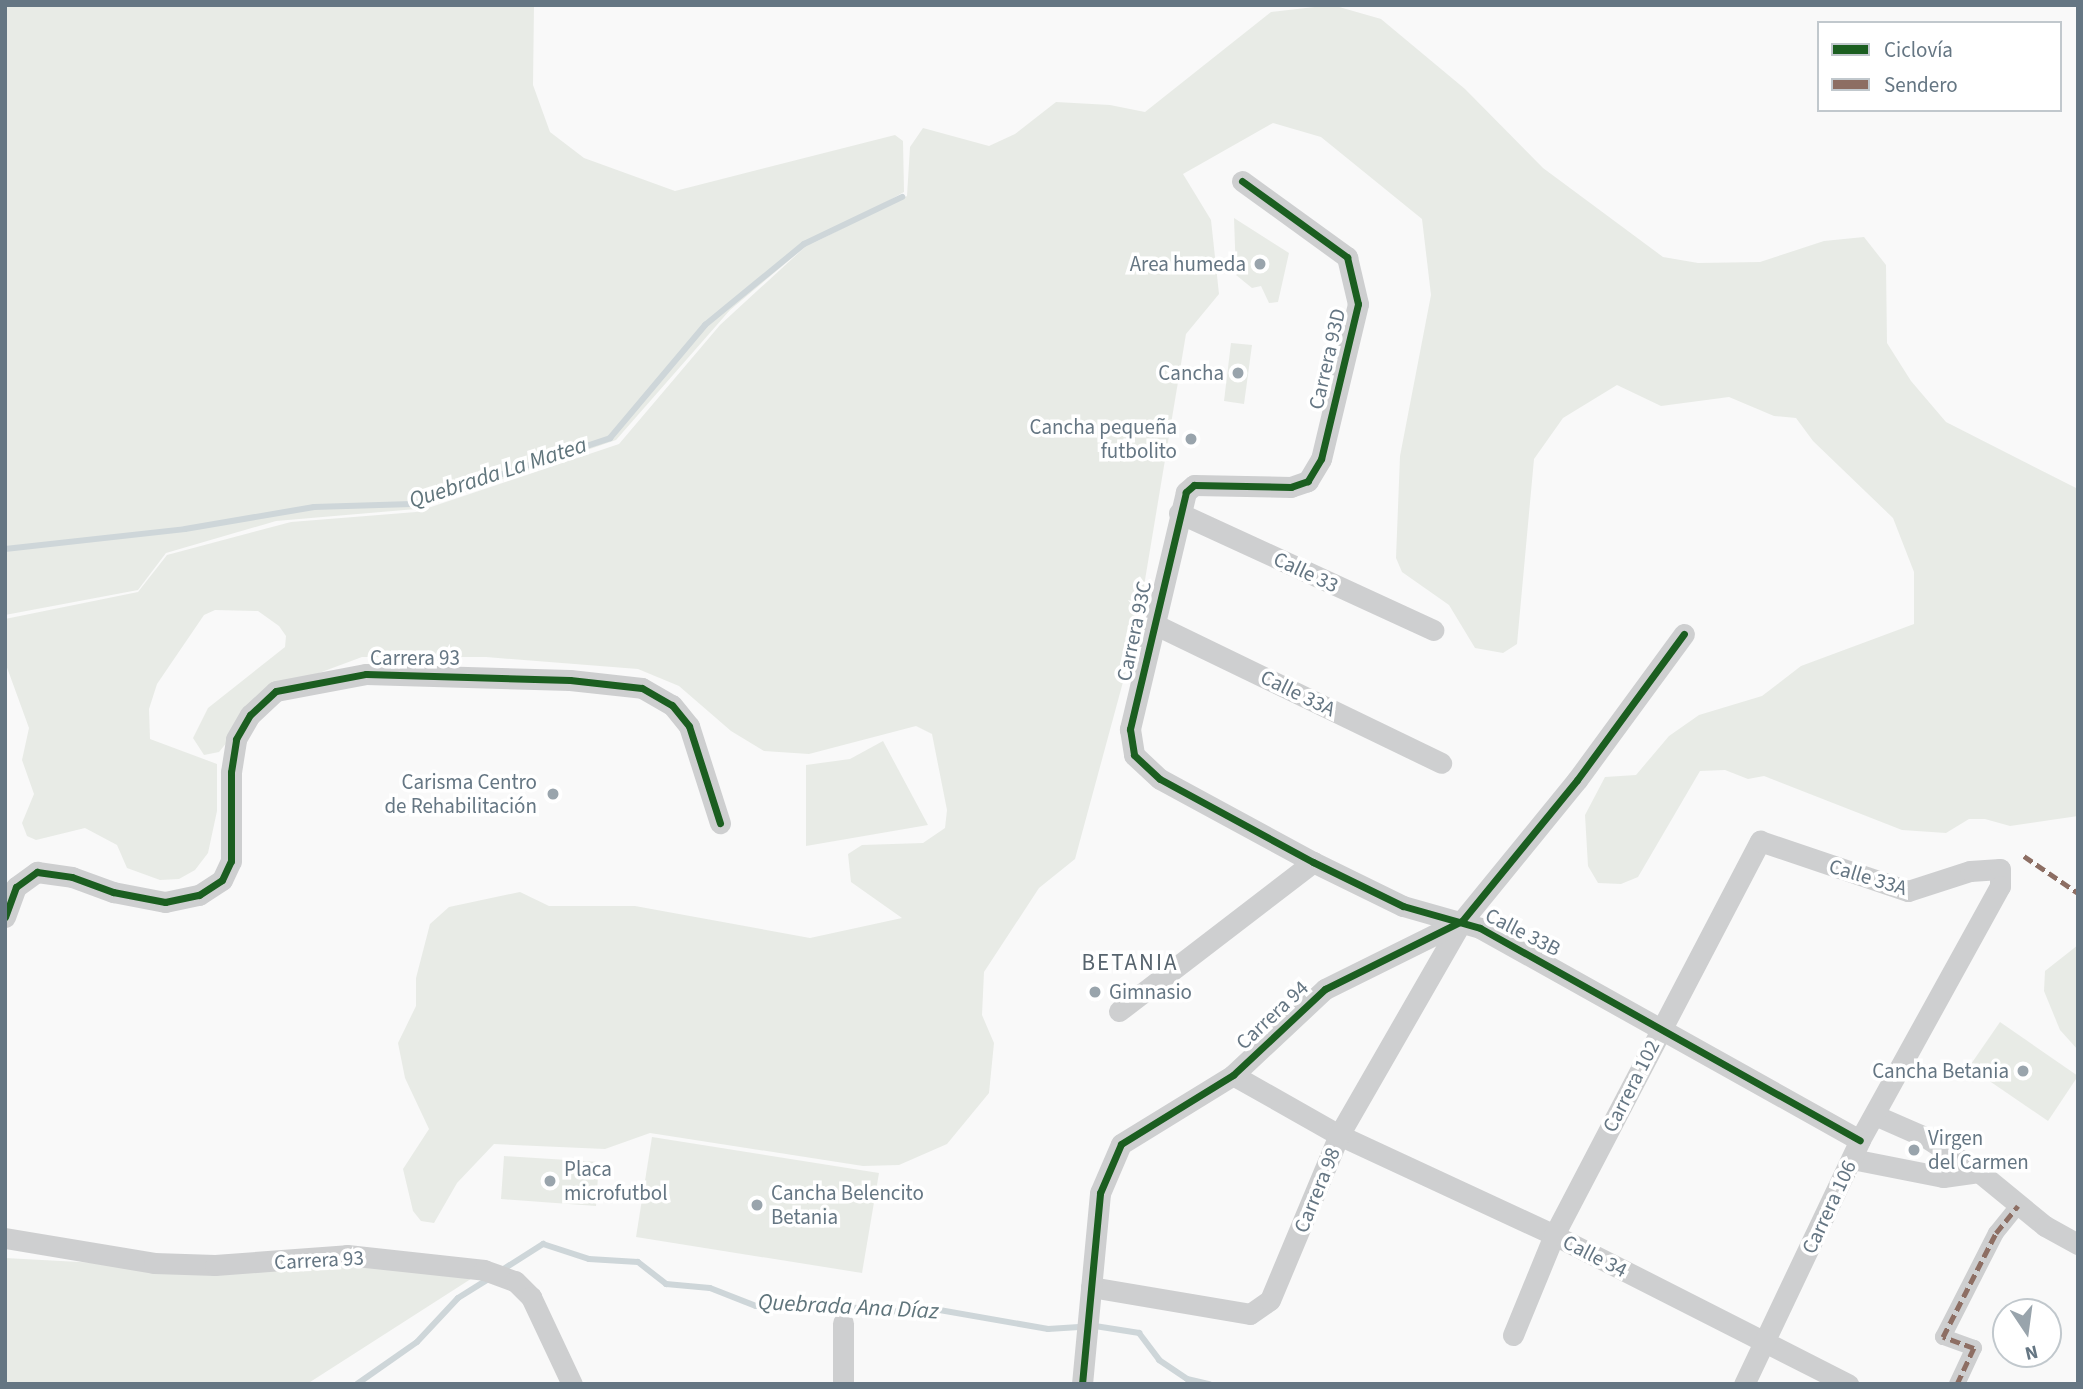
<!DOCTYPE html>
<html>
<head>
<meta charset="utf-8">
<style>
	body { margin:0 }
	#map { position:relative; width:2083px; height:1389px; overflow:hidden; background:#f9f9f9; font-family:"Source Sans 3",sans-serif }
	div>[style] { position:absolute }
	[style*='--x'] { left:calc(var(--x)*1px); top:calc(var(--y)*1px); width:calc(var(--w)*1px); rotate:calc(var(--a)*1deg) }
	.green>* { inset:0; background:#e8ebe6 }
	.stream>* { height:6px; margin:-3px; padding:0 3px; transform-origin:3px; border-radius:3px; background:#ced6d9 }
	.pedestrian>* { height:16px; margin:-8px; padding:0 8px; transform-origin:8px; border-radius:8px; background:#cecfd0 }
	.minor>* { height:21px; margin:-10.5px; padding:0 10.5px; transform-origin:10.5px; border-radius:10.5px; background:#cecfd0 }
	.quiet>* { height:5px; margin-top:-2.5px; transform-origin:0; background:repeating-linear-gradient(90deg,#8d6e63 0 10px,transparent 0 15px) }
	.cycleway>* { height:7px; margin:-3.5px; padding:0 3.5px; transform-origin:3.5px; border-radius:3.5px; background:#1b5e20 }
	.dots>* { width:19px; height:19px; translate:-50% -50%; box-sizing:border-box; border:4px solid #fff; border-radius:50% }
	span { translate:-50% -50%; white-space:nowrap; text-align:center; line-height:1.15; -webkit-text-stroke:7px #fff; paint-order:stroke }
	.poi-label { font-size:21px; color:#657683 }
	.right { translate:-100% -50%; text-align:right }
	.left { translate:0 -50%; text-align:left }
	.street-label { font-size:21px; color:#657683 }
	.water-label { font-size:23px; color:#60757c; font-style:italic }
	.neighbourhood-label { font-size:23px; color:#57646e; letter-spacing:2px }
	.frame { position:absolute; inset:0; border:7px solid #657683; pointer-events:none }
	.legend { position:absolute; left:1817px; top:21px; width:245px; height:91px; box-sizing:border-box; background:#fff; border:2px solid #c1c8cd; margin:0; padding:9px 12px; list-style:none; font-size:21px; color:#657683 }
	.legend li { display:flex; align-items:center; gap:14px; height:35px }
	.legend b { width:35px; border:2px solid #c1c8cd }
	.north { position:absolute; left:1992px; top:1298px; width:70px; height:70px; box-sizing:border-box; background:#fff; border:2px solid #c1c8cd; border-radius:50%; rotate:167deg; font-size:19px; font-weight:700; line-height:28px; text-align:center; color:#657683 }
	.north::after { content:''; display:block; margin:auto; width:24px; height:32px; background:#99a4ac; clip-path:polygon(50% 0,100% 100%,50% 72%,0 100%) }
</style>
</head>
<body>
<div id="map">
	<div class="green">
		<i style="clip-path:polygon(5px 5px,534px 5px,533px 85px,550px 132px,584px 158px,675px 191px,895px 135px,903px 141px,904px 192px,811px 244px,907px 196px,910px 147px,923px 128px,989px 146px,1015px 134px,1056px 102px,1110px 105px,1145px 112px,1271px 12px,1332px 5px,1381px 19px,1465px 89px,1543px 168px,1663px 257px,1698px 263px,1760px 262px,1824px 241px,1864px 237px,1886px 265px,1887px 343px,1911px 381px,1946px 422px,2078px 489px,2078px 816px,2010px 826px,1985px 819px,1969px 819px,1946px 833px,1902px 830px,1764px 776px,1748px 779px,1725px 770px,1700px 771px,1638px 877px,1621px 884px,1598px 883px,1588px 866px,1585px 815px,1605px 777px,1636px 775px,1669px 736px,1699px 715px,1762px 696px,1801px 666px,1914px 624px,1914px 572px,1893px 518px,1813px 441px,1796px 418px,1774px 416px,1729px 397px,1661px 406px,1617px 385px,1563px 418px,1534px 459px,1517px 644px,1503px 653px,1475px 648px,1449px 605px,1402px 572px,1396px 558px,1400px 456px,1431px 295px,1422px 219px,1321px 137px,1273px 123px,1183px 174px,1211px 220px,1219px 294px,1186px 334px,1136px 634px,1075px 859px,1039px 888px,984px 972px,982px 1015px,994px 1043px,989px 1093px,947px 1144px,899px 1165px,863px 1166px,650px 1133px,605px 1149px,494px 1144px,457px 1183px,434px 1223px,421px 1221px,413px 1211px,403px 1169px,429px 1129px,405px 1078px,398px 1043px,416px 1006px,416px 978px,430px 924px,449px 907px,520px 892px,549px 906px,635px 906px,810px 938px,902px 918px,851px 882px,848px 854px,862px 845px,923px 843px,945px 828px,947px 810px,932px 734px,916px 726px,809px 754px,764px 751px,731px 731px,679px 686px,638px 669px,486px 657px,362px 657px,268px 692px,219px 752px,204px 755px,193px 738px,208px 708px,285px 647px,286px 636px,279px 626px,258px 611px,215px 610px,204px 615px,157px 684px,149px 709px,150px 739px,217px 764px,217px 811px,208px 853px,195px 870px,179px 879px,160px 880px,127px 868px,117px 845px,85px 828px,36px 840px,27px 836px,22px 823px,34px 794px,22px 760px,29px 728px,5px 662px,5px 619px,138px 592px,167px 555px,291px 522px,416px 512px,619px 444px,720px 325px,805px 247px,730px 310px,616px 440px,416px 509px,276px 521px,166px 553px,138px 590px,5px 615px)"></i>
		<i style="clip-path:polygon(1234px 218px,1289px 253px,1278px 302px,1269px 303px,1261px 286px,1252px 288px,1236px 275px)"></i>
		<i style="clip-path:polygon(1231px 343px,1252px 345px,1244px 404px,1224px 401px)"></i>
		<i style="clip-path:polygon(883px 741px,928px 825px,806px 846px,806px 765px,850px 759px)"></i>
		<i style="clip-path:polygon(2078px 945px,2078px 1050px,2060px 1030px,2044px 991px,2045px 971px)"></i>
		<i style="clip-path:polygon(2000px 1022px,2078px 1076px,2048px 1121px,1969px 1067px)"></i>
		<i style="clip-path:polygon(652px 1137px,879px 1173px,862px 1273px,636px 1237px)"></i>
		<i style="clip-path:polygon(504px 1156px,599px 1162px,596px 1206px,501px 1199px)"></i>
		<i style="clip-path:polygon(344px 1257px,477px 1275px,307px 1384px,5px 1384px,5px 1258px,228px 1270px)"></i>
	</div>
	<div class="stream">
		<i style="--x:5;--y:549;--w:181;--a:-6.3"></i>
		<i style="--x:185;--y:529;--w:131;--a:-9.7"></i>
		<i style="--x:314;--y:507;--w:98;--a:-1.8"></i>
		<i style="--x:412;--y:504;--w:209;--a:-18.4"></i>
		<i style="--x:610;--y:438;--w:148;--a:-49.9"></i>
		<i style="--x:705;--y:325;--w:128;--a:-39.3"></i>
		<i style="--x:804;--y:244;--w:109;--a:-25.6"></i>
		<i style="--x:502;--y:1270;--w:49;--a:-32.4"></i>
		<i style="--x:543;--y:1244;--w:48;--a:18.1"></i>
		<i style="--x:589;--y:1259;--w:49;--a:3.5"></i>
		<i style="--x:638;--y:1262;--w:36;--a:38"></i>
		<i style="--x:666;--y:1284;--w:44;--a:5.2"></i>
		<i style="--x:710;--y:1288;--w:49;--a:21.4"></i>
		<i style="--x:756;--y:1306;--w:77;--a:-0.7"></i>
		<i style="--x:833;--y:1305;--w:56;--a:7.1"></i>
		<i style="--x:889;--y:1312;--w:39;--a:-6"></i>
		<i style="--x:928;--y:1308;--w:122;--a:9.9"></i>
		<i style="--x:1048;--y:1329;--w:47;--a:-3.7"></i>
		<i style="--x:1095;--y:1326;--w:45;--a:9"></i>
		<i style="--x:1139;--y:1333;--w:34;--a:53"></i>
		<i style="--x:1159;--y:1360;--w:34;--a:34"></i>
		<i style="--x:1187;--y:1379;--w:23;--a:13"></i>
		<i style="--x:357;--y:1384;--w:73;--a:-35"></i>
		<i style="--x:417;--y:1342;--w:60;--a:-47"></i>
		<i style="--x:458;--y:1298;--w:38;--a:-32"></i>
	</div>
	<div class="pedestrian">
		<i style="--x:1957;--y:1384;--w:40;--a:-65"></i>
		<i style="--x:1974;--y:1348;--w:33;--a:-160"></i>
		<i style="--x:1943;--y:1337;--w:117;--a:-63"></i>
		<i style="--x:1996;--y:1233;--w:35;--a:-51"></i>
	</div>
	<div class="minor">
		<i style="--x:1242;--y:181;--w:130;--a:35.9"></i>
		<i style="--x:1347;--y:257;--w:48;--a:76.8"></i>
		<i style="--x:1358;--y:304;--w:159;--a:103.4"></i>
		<i style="--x:1321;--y:459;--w:26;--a:121"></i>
		<i style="--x:1308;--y:481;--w:18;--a:161"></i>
		<i style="--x:1291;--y:487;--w:97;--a:-178.8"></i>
		<i style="--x:1194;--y:485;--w:11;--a:139"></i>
		<i style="--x:1186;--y:492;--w:244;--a:103.3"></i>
		<i style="--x:1130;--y:729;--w:26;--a:81"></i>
		<i style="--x:1134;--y:755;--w:35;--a:43"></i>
		<i style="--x:1160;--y:779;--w:174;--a:28.5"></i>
		<i style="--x:1313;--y:862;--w:100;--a:26.1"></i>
		<i style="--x:1403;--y:906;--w:80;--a:15.9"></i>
		<i style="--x:1480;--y:928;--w:435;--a:29.2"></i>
		<i style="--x:1179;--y:513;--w:280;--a:24.7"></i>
		<i style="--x:1154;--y:624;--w:319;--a:25.8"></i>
		<i style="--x:5;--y:917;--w:32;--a:-70"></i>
		<i style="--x:16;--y:887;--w:26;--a:-36"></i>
		<i style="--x:37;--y:872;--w:35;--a:8"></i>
		<i style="--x:72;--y:877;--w:44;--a:20.1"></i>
		<i style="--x:113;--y:892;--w:53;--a:10.9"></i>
		<i style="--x:165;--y:902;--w:35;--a:-12"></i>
		<i style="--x:199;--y:895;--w:27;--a:-33"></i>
		<i style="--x:222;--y:880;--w:21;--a:-65"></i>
		<i style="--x:231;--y:861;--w:89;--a:-90"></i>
		<i style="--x:231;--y:772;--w:33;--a:-81"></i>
		<i style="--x:236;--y:739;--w:28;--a:-60"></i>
		<i style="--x:250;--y:715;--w:35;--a:-43"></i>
		<i style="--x:276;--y:691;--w:92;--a:-10.7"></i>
		<i style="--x:366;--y:674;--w:204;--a:1.7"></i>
		<i style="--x:570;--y:680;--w:72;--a:6.3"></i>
		<i style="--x:642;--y:688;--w:34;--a:30"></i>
		<i style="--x:672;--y:705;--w:27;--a:51"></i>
		<i style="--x:689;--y:726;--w:102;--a:72.3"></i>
		<i style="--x:1119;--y:1011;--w:245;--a:-37.5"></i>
		<i style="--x:1233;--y:1075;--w:122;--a:29.5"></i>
		<i style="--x:1339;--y:1135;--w:237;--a:24.9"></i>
		<i style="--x:1554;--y:1235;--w:330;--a:26.9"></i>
		<i style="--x:1877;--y:1116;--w:52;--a:23.6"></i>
		<i style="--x:1925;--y:1137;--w:64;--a:32.9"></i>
		<i style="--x:1852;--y:1159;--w:93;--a:11.2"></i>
		<i style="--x:1943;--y:1177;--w:36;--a:-8"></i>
		<i style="--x:1979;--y:1172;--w:85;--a:39.3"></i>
		<i style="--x:2045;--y:1226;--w:38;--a:29"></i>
		<i style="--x:5;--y:1238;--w:151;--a:9.5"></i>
		<i style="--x:154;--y:1263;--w:61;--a:1.9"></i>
		<i style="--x:215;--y:1265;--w:132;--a:-4.3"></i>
		<i style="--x:347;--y:1255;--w:138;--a:6.2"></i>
		<i style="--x:484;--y:1270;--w:33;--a:20"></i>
		<i style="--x:515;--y:1281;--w:23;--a:45"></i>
		<i style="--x:531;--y:1297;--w:96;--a:64.8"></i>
		<i style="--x:1091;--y:1287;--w:161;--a:9.6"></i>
		<i style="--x:1250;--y:1314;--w:24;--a:-35"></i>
		<i style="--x:1270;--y:1300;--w:179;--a:-67.3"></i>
		<i style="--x:1339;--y:1135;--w:247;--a:-60.1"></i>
		<i style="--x:843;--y:1323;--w:61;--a:90"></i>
		<i style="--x:1513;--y:1335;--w:108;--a:-67.7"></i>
		<i style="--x:1554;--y:1235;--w:445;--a:-62.4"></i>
		<i style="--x:1760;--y:841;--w:156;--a:18.7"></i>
		<i style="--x:1908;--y:891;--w:65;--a:-17.9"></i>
		<i style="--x:1970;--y:871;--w:30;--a:-4"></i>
		<i style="--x:2000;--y:869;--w:17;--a:90"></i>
		<i style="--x:2000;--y:886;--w:290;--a:118.9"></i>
		<i style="--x:1860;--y:1140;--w:270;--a:115.4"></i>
		<i style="--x:1082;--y:1384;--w:192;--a:-84.6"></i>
		<i style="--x:1100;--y:1193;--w:53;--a:-66.8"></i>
		<i style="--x:1121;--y:1144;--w:132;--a:-31.6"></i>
		<i style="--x:1233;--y:1075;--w:126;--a:-43.1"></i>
		<i style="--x:1325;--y:989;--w:153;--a:-26.4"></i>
		<i style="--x:1462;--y:921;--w:182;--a:-50.8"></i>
		<i style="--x:1577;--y:780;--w:181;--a:-53.8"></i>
	</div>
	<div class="quiet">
		<i style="--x:2024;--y:856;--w:65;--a:34.4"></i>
		<i style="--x:1957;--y:1384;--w:40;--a:-65"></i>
		<i style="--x:1974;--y:1348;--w:33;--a:-160"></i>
		<i style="--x:1943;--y:1337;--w:117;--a:-63"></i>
		<i style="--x:1996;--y:1233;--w:35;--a:-51"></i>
	</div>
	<div class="cycleway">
		<i style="--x:1242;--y:181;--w:130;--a:35.9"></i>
		<i style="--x:1347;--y:257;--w:48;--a:76.8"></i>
		<i style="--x:1358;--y:304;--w:159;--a:103.4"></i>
		<i style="--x:1321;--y:459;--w:26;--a:121"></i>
		<i style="--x:1308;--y:481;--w:18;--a:161"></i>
		<i style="--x:1291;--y:487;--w:97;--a:-178.8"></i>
		<i style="--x:1194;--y:485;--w:11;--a:139"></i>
		<i style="--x:1186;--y:492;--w:244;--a:103.3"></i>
		<i style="--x:1130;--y:729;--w:26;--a:81"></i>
		<i style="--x:1134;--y:755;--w:35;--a:43"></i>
		<i style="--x:1160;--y:779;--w:174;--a:28.5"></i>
		<i style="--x:1313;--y:862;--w:100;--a:26.1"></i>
		<i style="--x:1403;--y:906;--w:80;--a:15.9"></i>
		<i style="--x:1480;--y:928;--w:435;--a:29.2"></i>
		<i style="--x:5;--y:917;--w:32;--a:-70"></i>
		<i style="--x:16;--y:887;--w:26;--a:-36"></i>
		<i style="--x:37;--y:872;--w:35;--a:8"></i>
		<i style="--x:72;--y:877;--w:44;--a:20.1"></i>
		<i style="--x:113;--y:892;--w:53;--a:10.9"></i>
		<i style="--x:165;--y:902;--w:35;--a:-12"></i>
		<i style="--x:199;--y:895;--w:27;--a:-33"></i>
		<i style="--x:222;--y:880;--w:21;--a:-65"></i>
		<i style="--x:231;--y:861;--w:89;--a:-90"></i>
		<i style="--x:231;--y:772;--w:33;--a:-81"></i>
		<i style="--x:236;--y:739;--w:28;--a:-60"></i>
		<i style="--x:250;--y:715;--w:35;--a:-43"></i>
		<i style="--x:276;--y:691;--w:92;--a:-10.7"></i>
		<i style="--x:366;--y:674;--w:204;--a:1.7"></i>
		<i style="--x:570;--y:680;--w:72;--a:6.3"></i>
		<i style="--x:642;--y:688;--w:34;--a:30"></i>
		<i style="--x:672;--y:705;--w:27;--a:51"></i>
		<i style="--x:689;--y:726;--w:102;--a:72.3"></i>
		<i style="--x:1082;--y:1384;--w:192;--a:-84.6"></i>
		<i style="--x:1100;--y:1193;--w:53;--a:-66.8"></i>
		<i style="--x:1121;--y:1144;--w:132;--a:-31.6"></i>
		<i style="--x:1233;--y:1075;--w:126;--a:-43.1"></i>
		<i style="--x:1325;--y:989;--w:153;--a:-26.4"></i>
		<i style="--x:1462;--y:921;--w:182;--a:-50.8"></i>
		<i style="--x:1577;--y:780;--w:181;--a:-53.8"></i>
	</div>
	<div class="dots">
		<i style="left:1260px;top:264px;background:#99a4ac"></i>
		<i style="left:1238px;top:373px;background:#99a4ac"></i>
		<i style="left:1191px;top:439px;background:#99a4ac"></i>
		<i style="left:553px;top:794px;background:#99a4ac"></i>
		<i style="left:1095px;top:992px;background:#99a4ac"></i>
		<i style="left:2023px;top:1071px;background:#99a4ac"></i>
		<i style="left:1914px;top:1150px;background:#99a4ac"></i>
		<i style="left:550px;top:1181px;background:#99a4ac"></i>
		<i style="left:757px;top:1205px;background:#99a4ac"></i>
	</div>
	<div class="poi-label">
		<span class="right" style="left:1246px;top:264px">Area humeda</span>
		<span class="right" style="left:1224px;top:373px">Cancha</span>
		<span class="right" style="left:1177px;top:439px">Cancha pequeña<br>futbolito</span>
		<span class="right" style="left:537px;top:794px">Carisma Centro<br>de Rehabilitación</span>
		<span class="left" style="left:1109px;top:992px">Gimnasio</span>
		<span class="right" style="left:2009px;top:1071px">Cancha Betania</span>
		<span class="left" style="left:1928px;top:1150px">Virgen<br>del Carmen</span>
		<span class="left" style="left:564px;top:1181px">Placa<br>microfutbol</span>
		<span class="left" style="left:771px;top:1205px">Cancha Belencito<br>Betania</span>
	</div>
	<div class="street-label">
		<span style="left:1327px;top:359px;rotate:-77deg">Carrera 93D</span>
		<span style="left:1306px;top:572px;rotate:25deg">Calle 33</span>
		<span style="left:1134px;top:631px;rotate:-78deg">Carrera 93C</span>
		<span style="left:415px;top:658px">Carrera 93</span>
		<span style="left:1298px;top:693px;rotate:26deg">Calle 33A</span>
		<span style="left:1868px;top:877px;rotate:17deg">Calle 33A</span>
		<span style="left:1523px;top:932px;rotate:27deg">Calle 33B</span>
		<span style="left:1272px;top:1015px;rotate:-43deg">Carrera 94</span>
		<span style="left:1631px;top:1086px;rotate:-63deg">Carrera 102</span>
		<span style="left:1317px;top:1190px;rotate:-68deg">Carrera 98</span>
		<span style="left:1829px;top:1207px;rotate:-65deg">Carrera 106</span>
		<span style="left:1595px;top:1256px;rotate:27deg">Calle 34</span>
		<span style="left:319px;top:1260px;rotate:-3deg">Carrera 93</span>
	</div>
	<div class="water-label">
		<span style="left:498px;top:473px;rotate:-18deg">Quebrada La Matea</span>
		<span style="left:848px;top:1307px;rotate:3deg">Quebrada Ana Díaz</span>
	</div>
	<div class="neighbourhood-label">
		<span style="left:1130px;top:963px">BETANIA</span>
	</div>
	<div class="frame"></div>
	<ul class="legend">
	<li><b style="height:9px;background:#1b5e20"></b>Ciclovía</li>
	<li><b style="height:9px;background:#8d6e63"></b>Sendero</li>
	</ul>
	<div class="north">N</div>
</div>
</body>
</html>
